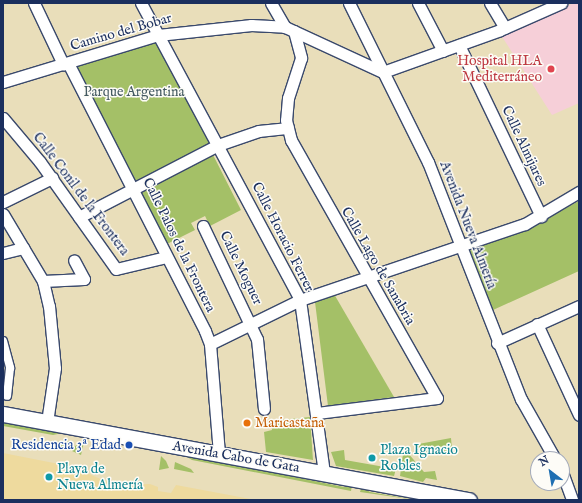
<!DOCTYPE html>
<html>
<head>
<meta charset="utf-8">
<style>
	body { margin:0 }
	#map { position:relative; width:582px; height:503px; overflow:hidden; background:#e9deba; font-family:"IM FELL English",serif }
	div>[style] { position:absolute }
	[style*='--x'] { left:calc(var(--x)*1px); top:calc(var(--y)*1px); width:calc(var(--w)*1px); rotate:calc(var(--a)*1deg) }
	.built>* { inset:0; background:#f6cfd8 }
	.green>* { inset:0; background:#a4c067 }
	.sand>* { inset:0; background:#eeda9e }
	.roads { filter:drop-shadow(1px 0 #3a496c) drop-shadow(-1px 0 #3a496c) drop-shadow(0 1px #3a496c) drop-shadow(0 -1px #3a496c) }
	.pedestrian>* { height:8px; margin:-4px; padding:0 4px; transform-origin:4px; border-radius:4px; background:#fff }
	.minor>* { height:11px; margin:-5.5px; padding:0 5.5px; transform-origin:5.5px; border-radius:5.5px; background:#fff }
	.secondary>* { height:15px; margin:-7.5px; padding:0 7.5px; transform-origin:7.5px; border-radius:7.5px; background:#fff }
	.dots>* { width:11px; height:11px; translate:-50% -50%; box-sizing:border-box; border:2px solid #fdfcf7; border-radius:50% }
	span { translate:-50% -50%; white-space:nowrap; text-align:center; line-height:1.15; -webkit-text-stroke:3px #fdfcf7; paint-order:stroke }
	.street-label { font-size:14px; color:#1b2f5e }
	.health-label { font-size:14px; color:#be3a42 }
	.right { translate:-100% -50%; text-align:right }
	.park-label { font-size:14px; color:#445a61 }
	.food-label { font-size:14px; color:#c56008 }
	.left { translate:0 -50%; text-align:left }
	.transit-label { font-size:14px; color:#164399 }
	.culture-label { font-size:14px; color:#0d838f }
	.frame { position:absolute; inset:0; border:4px solid #1b2f5e; pointer-events:none }
	.north { position:absolute; left:530px; top:451px; width:40px; height:40px; box-sizing:border-box; background:#fdfcf7; border:1px solid #a3aaba; border-radius:50%; rotate:329deg; font-size:11px; font-weight:700; line-height:16px; text-align:center; color:#1b2f5e }
	.north::after { content:''; display:block; margin:auto; width:14px; height:18px; background:#1f6fb2; clip-path:polygon(50% 0,100% 100%,50% 72%,0 100%) }
</style>
</head>
<body>
<div id="map">
	<div class="built">
		<i style="clip-path:polygon(574px 3px,579px 3px,579px 103px,552px 115px,501px 35px)"></i>
	</div>
	<div class="green">
		<i style="clip-path:polygon(154px 41px,160px 44px,211px 143px,208px 145px,241px 210px,210px 226px,205px 216px,191px 223px,195px 230px,167px 244px,73px 65px)"></i>
		<i style="clip-path:polygon(579px 201px,579px 271px,493px 310px,470px 250px,533px 226px)"></i>
		<i style="clip-path:polygon(334px 294px,394px 397px,328px 406px,315px 302px)"></i>
		<i style="clip-path:polygon(310px 417px,313px 460px,266px 452px,264px 432px,272px 430px,271px 421px)"></i>
		<i style="clip-path:polygon(3px 420px,67px 432px,53px 435px,3px 426px)"></i>
		<i style="clip-path:polygon(451px 438px,452px 450px,449px 451px,429px 454px,413px 445px)"></i>
		<i style="clip-path:polygon(73px 441px,67px 450px,43px 445px,49px 442px)"></i>
		<i style="clip-path:polygon(84px 442px,81px 455px,72px 451px,75px 446px)"></i>
		<i style="clip-path:polygon(344px 450px,345px 460px,396px 469px,394px 476px,336px 466px,331px 452px)"></i>
		<i style="clip-path:polygon(408px 453px,424px 472px,435px 471px,437px 480px,426px 478px,423px 482px,400px 476px,403px 454px)"></i>
		<i style="clip-path:polygon(182px 454px,344px 487px,352px 485px,351px 491px,192px 460px)"></i>
		<i style="clip-path:polygon(161px 456px,166px 461px,169px 468px,159px 470px)"></i>
		<i style="clip-path:polygon(175px 462px,191px 469px,194px 473px,174px 469px)"></i>
		<i style="clip-path:polygon(362px 486px,370px 492px,416px 500px,360px 492px)"></i>
	</div>
	<div class="sand">
		<i style="clip-path:polygon(3px 453px,59px 464px,61px 473px,84px 472px,115px 485px,150px 484px,158px 487px,158px 491px,171px 493px,176px 485px,256px 500px,3px 500px)"></i>
	</div>
	<div class="roads">
		<div class="pedestrian">
			<i style="--x:3;--y:341;--w:28;--a:75"></i>
			<i style="--x:10;--y:368;--w:28;--a:96"></i>
		</div>
		<div class="minor">
			<i style="--x:34;--y:3;--w:68;--a:64.6"></i>
			<i style="--x:141;--y:3;--w:337;--a:61.8"></i>
			<i style="--x:300;--y:300;--w:174;--a:82.1"></i>
			<i style="--x:271;--y:3;--w:28;--a:60"></i>
			<i style="--x:349;--y:3;--w:178;--a:63.6"></i>
			<i style="--x:428;--y:162;--w:255;--a:68.6"></i>
			<i style="--x:521;--y:399;--w:69;--a:60.5"></i>
			<i style="--x:418;--y:3;--w:54;--a:62.5"></i>
			<i style="--x:490;--y:3;--w:29;--a:59"></i>
			<i style="--x:294;--y:31;--w:28;--a:75"></i>
			<i style="--x:301;--y:58;--w:42;--a:108"></i>
			<i style="--x:288;--y:98;--w:22;--a:95"></i>
			<i style="--x:286;--y:120;--w:21;--a:76"></i>
			<i style="--x:291;--y:140;--w:296;--a:60.5"></i>
			<i style="--x:437;--y:398;--w:121;--a:172.9"></i>
			<i style="--x:459;--y:45;--w:190;--a:64.4"></i>
			<i style="--x:68;--y:63;--w:301;--a:62.9"></i>
			<i style="--x:205;--y:331;--w:14;--a:69"></i>
			<i style="--x:210;--y:344;--w:109;--a:85.3"></i>
			<i style="--x:3;--y:82;--w:162;--a:-16.9"></i>
			<i style="--x:158;--y:35;--w:94;--a:-6.1"></i>
			<i style="--x:251;--y:25;--w:34;--a:3"></i>
			<i style="--x:285;--y:27;--w:108;--a:24.7"></i>
			<i style="--x:383;--y:72;--w:124;--a:-19.7"></i>
			<i style="--x:500;--y:30;--w:67;--a:-23.9"></i>
			<i style="--x:3;--y:118;--w:57;--a:49.9"></i>
			<i style="--x:40;--y:162;--w:131;--a:54.6"></i>
			<i style="--x:116;--y:269;--w:51;--a:-13.5"></i>
			<i style="--x:3;--y:202;--w:55;--a:-26.1"></i>
			<i style="--x:3;--y:214;--w:78;--a:59.2"></i>
			<i style="--x:43;--y:281;--w:26;--a:77"></i>
			<i style="--x:49;--y:306;--w:62;--a:84.5"></i>
			<i style="--x:55;--y:368;--w:55;--a:98.4"></i>
			<i style="--x:79;--y:217;--w:157;--a:-27.4"></i>
			<i style="--x:218;--y:145;--w:43;--a:-18.9"></i>
			<i style="--x:259;--y:131;--w:29;--a:-6"></i>
			<i style="--x:203;--y:226;--w:125;--a:64.5"></i>
			<i style="--x:257;--y:339;--w:70;--a:84.3"></i>
			<i style="--x:3;--y:253;--w:21;--a:-14"></i>
			<i style="--x:43;--y:281;--w:41;--a:-2.8"></i>
			<i style="--x:84;--y:279;--w:21;--a:-118"></i>
			<i style="--x:537;--y:324;--w:100;--a:65.2"></i>
			<i style="--x:497;--y:343;--w:90;--a:-24.3"></i>
			<i style="--x:210;--y:344;--w:100;--a:-26.1"></i>
			<i style="--x:300;--y:300;--w:237;--a:-18.7"></i>
			<i style="--x:525;--y:224;--w:63;--a:-30.7"></i>
			<i style="--x:562;--y:472;--w:30;--a:70"></i>
		</div>
		<div class="secondary">
			<i style="--x:3;--y:414;--w:474;--a:10.5"></i>
		</div>
	</div>
	<div class="dots">
		<i style="left:551px;top:69px;background:#e0444e"></i>
		<i style="left:247px;top:423px;background:#e8710a"></i>
		<i style="left:129px;top:445px;background:#1a4fb4"></i>
		<i style="left:372px;top:458px;background:#0f9aa8"></i>
		<i style="left:49px;top:477px;background:#0f9aa8"></i>
	</div>
	<div class="street-label">
		<span style="left:121px;top:32px;rotate:-16deg">Camino del Bobar</span>
		<span style="left:524px;top:146px;rotate:65deg">Calle Almijares</span>
		<span style="left:81px;top:194px;rotate:53deg">Calle Conil de la Frontera</span>
		<span style="left:468px;top:225px;rotate:69deg">Avenida Nueva Almería</span>
		<span style="left:283px;top:237px;rotate:63deg">Calle Horacio Ferrer</span>
		<span style="left:179px;top:245px;rotate:64deg">Calle Palos de la Frontera</span>
		<span style="left:378px;top:266px;rotate:60deg">Calle Lago de Sanabria</span>
		<span style="left:241px;top:268px;rotate:64deg">Calle Moguer</span>
		<span style="left:236px;top:457px;rotate:10deg">Avenida Cabo de Gata</span>
	</div>
	<div class="health-label">
		<span class="right" style="left:542px;top:69px">Hospital HLA<br>Mediterráneo</span>
	</div>
	<div class="park-label">
		<span style="left:134px;top:92px">Parque Argentina</span>
	</div>
	<div class="food-label">
		<span class="left" style="left:255px;top:423px">Maricastaña</span>
	</div>
	<div class="transit-label">
		<span class="right" style="left:121px;top:445px">Residencia 3ª Edad</span>
	</div>
	<div class="culture-label">
		<span class="left" style="left:380px;top:458px">Plaza Ignacio<br>Robles</span>
		<span class="left" style="left:57px;top:477px">Playa de<br>Nueva Almería</span>
	</div>
	<div class="frame"></div>
	<div class="north">N</div>
</div>
</body>
</html>
